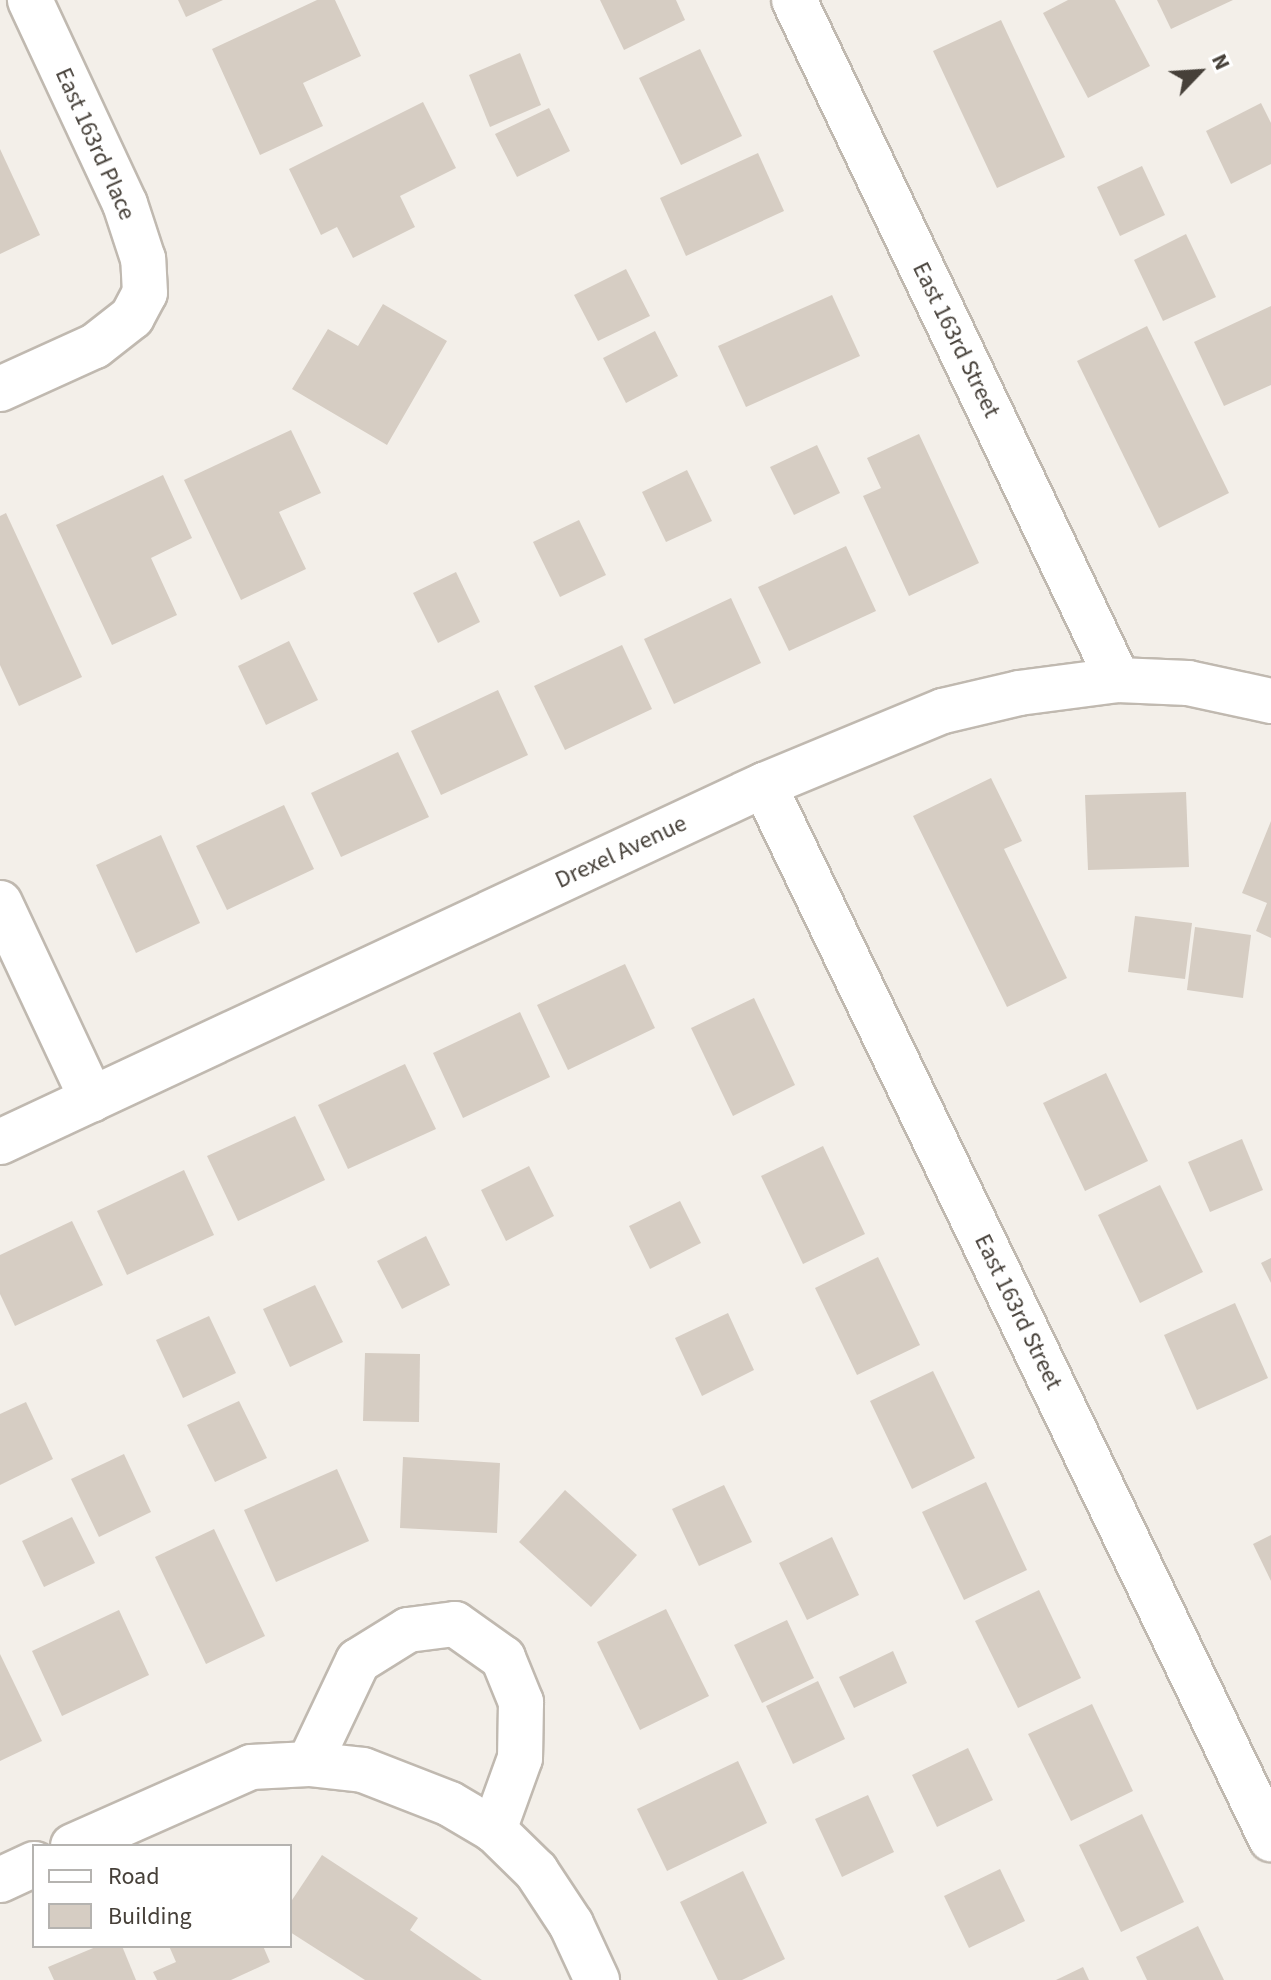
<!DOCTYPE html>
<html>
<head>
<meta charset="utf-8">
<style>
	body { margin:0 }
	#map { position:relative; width:1271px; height:1980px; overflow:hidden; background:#f3efe9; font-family:"Source Sans 3",sans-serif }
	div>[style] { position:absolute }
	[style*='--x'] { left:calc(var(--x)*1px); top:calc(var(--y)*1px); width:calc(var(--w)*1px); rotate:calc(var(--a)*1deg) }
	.building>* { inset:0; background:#d6cdc3 }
	.roads { filter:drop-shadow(2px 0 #c0b9b0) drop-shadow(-2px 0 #c0b9b0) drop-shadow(0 2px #c0b9b0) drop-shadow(0 -2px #c0b9b0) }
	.minor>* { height:44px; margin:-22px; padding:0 22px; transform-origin:22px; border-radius:22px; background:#fff }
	span { translate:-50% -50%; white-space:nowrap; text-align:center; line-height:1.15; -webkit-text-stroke:6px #fff; paint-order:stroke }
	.street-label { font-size:24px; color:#464039 }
	.legend { position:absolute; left:32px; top:1844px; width:260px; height:104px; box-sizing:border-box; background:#fff; border:2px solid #b5b3b0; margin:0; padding:10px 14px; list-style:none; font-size:24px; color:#464039 }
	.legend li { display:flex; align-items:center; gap:16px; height:40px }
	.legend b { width:40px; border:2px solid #b5b3b0 }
	.north { position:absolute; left:1159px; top:32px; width:80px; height:80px; -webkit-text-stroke:6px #fff; paint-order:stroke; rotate:65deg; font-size:22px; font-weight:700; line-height:32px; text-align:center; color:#464039 }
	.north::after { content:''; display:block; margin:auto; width:28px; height:36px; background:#464039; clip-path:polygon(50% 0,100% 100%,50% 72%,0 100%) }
</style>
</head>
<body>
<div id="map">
	<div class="building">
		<i style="clip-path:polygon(178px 0,223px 0,186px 17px)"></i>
		<i style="clip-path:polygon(317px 0,335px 0,361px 56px,303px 83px,323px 126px,260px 155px,212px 49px)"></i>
		<i style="clip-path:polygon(600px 0,676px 0,685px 20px,624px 50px)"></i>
		<i style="clip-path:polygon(1068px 0,1115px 0,1150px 66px,1088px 98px,1043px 13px)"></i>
		<i style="clip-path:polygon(1157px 0,1233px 0,1171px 29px)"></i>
		<i style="clip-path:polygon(1001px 20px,1065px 157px,997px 188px,933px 51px)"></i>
		<i style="clip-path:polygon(700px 49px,742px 136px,681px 165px,639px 78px)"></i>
		<i style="clip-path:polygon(520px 53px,541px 105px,490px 127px,469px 75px)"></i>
		<i style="clip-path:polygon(423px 102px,456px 168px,400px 196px,415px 227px,353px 258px,337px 227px,321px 235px,289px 169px)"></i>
		<i style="clip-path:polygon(1261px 103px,1271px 123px,1271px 164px,1231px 184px,1206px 131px)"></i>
		<i style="clip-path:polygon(549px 108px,570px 151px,517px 177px,495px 134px)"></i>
		<i style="clip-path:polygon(0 149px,40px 235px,0 254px)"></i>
		<i style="clip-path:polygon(758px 153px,784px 211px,686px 256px,660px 198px)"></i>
		<i style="clip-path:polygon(1142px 166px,1165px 215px,1120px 236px,1097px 187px)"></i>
		<i style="clip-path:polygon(1186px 234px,1216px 297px,1163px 321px,1134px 260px)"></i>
		<i style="clip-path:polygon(626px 269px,650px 316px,598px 341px,574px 295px)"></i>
		<i style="clip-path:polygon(832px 295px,860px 356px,746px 407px,718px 346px)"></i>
		<i style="clip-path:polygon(383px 304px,447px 341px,387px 445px,292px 389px,328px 329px,358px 346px)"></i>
		<i style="clip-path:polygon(1271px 306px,1271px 385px,1224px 406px,1194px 342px)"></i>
		<i style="clip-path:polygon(1147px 326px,1229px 493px,1159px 528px,1077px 361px)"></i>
		<i style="clip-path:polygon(655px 331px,678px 376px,626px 403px,603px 358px)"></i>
		<i style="clip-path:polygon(291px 430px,321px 493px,279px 512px,306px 569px,241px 600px,184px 480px)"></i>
		<i style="clip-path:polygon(919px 434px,979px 563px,909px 596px,863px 496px,881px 488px,867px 458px)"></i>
		<i style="clip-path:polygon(817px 445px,840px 493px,794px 515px,770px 467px)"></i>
		<i style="clip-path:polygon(687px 470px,712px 521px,666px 542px,642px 492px)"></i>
		<i style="clip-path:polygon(163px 475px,192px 538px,151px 558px,177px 615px,112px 645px,56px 525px)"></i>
		<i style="clip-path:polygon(6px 513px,82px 677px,19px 706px,0 665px,0 516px)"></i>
		<i style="clip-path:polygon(579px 520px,606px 575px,560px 597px,533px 542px)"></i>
		<i style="clip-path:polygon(846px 546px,876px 611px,789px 651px,758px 587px)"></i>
		<i style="clip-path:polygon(456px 572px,480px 622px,438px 643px,413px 593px)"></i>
		<i style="clip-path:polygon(731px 598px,761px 663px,674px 704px,644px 639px)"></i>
		<i style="clip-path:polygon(289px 641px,318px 700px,266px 725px,238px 666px)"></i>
		<i style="clip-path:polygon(622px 645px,652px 709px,565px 750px,534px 686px)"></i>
		<i style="clip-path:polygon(498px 690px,528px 755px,441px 795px,411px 731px)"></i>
		<i style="clip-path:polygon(398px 752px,429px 817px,341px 857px,311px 793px)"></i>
		<i style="clip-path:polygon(991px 778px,1022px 841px,1004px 849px,1067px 978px,1007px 1007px,913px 816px)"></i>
		<i style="clip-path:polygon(1186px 792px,1189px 867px,1088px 870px,1085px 795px)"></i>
		<i style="clip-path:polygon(284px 805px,314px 869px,227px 910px,196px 846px)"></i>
		<i style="clip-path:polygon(1271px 821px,1271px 938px,1256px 931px,1267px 903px,1242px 893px)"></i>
		<i style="clip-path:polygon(161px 835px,200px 923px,136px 953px,96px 865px)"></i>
		<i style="clip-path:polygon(1135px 916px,1192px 923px,1185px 979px,1128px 972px)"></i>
		<i style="clip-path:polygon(1195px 927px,1251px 935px,1243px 998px,1187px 990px)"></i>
		<i style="clip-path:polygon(625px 964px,655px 1028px,568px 1070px,537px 1005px)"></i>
		<i style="clip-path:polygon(754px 998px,795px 1085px,733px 1116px,691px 1028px)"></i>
		<i style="clip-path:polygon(520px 1012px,550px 1077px,463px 1118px,433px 1053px)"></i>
		<i style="clip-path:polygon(405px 1064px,436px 1129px,348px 1169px,318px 1105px)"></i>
		<i style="clip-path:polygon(1106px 1073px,1148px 1161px,1085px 1191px,1043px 1103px)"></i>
		<i style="clip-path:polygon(295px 1116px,325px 1180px,238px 1221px,207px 1156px)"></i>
		<i style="clip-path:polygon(1242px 1139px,1263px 1190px,1210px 1212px,1188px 1162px)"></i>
		<i style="clip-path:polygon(823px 1146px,865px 1234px,803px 1264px,761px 1176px)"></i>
		<i style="clip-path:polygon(529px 1166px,554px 1216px,506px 1241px,481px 1190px)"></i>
		<i style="clip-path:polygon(184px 1170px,214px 1235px,127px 1275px,97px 1211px)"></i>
		<i style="clip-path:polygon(1160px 1185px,1203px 1272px,1140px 1303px,1098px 1215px)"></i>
		<i style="clip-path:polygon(680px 1201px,701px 1243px,650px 1269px,629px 1226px)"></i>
		<i style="clip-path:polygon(72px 1221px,103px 1285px,15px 1326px,0 1294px,0 1255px)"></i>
		<i style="clip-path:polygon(426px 1236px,450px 1285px,402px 1309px,377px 1261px)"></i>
		<i style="clip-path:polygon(878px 1257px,920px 1345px,857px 1375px,815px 1288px)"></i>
		<i style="clip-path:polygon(1271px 1258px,1271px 1283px,1261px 1263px)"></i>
		<i style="clip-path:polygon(315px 1285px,343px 1342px,290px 1367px,263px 1309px)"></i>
		<i style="clip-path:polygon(1235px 1303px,1268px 1378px,1197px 1410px,1164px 1335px)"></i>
		<i style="clip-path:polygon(728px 1313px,754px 1370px,702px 1396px,675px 1338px)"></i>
		<i style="clip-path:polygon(209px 1316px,236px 1373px,183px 1398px,156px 1340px)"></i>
		<i style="clip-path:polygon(365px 1353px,420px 1354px,419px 1422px,363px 1421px)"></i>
		<i style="clip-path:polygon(933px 1371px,975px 1458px,912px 1489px,870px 1401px)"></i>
		<i style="clip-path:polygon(239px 1401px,267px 1458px,215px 1482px,187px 1425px)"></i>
		<i style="clip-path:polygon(26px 1402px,53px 1459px,0 1485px,0 1414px)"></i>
		<i style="clip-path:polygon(124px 1454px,151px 1512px,99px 1537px,71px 1479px)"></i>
		<i style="clip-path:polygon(403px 1457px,500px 1463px,497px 1533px,400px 1528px)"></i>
		<i style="clip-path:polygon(337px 1469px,369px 1541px,276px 1582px,244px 1510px)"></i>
		<i style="clip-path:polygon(986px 1482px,1027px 1570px,964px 1600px,922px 1512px)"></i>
		<i style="clip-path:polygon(724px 1485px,752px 1542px,699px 1566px,672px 1509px)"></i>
		<i style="clip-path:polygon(565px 1490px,637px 1555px,591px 1607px,519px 1542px)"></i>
		<i style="clip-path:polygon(72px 1517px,95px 1563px,44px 1587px,22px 1541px)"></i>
		<i style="clip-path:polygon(214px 1529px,265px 1636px,206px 1664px,155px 1557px)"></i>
		<i style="clip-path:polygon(1271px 1535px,1271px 1581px,1253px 1544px)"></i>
		<i style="clip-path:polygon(832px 1537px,859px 1595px,807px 1620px,779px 1563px)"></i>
		<i style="clip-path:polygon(1039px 1590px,1081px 1678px,1018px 1708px,975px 1621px)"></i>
		<i style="clip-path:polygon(666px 1609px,709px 1696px,640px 1730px,597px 1642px)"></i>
		<i style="clip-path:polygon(119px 1610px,149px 1675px,62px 1716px,32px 1651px)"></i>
		<i style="clip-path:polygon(787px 1620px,814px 1678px,762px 1703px,734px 1645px)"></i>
		<i style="clip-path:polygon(893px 1651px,907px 1683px,854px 1708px,839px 1677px)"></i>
		<i style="clip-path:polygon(0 1654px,42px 1741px,0 1761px)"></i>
		<i style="clip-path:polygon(818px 1681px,845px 1739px,793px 1764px,766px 1706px)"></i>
		<i style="clip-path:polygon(1092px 1704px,1133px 1791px,1071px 1821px,1028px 1734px)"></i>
		<i style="clip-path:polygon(968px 1748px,993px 1800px,937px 1827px,912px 1775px)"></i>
		<i style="clip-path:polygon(738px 1761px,767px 1823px,667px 1871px,637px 1809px)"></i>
		<i style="clip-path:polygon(868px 1795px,894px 1852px,842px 1877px,815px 1819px)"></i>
		<i style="clip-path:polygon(1142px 1814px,1184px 1902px,1121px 1932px,1079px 1845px)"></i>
		<i style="clip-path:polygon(322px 1855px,418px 1918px,410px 1930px,482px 1980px,365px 1980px,290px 1932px,290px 1903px)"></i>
		<i style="clip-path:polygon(1000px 1869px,1025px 1921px,969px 1948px,944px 1896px)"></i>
		<i style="clip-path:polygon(743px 1871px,785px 1959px,742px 1980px,718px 1980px,680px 1902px)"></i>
		<i style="clip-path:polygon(1198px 1926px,1224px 1980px,1147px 1980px,1136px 1957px)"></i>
		<i style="clip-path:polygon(98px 1946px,122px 1946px,136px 1980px,54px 1980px,48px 1967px)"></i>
		<i style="clip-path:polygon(169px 1946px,263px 1946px,270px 1962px,231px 1980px,157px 1980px,153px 1972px,176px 1962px)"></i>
		<i style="clip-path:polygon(1083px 1967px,1089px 1980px,1056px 1980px)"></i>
	</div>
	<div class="roads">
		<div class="minor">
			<i style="--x:794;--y:0;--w:753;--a:64.52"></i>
			<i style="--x:0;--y:389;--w:104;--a:-24.4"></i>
			<i style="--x:95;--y:346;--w:47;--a:-38.1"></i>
			<i style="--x:132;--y:317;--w:27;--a:-62"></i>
			<i style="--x:145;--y:293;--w:34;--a:-93"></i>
			<i style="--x:143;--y:259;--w:58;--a:-108.1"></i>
			<i style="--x:125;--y:204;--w:225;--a:-115"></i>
			<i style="--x:764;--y:785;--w:1170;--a:64.31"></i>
			<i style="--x:0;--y:903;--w:217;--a:64.9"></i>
			<i style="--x:0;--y:1142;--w:843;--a:-25.05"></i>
			<i style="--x:764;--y:785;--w:194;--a:-22.5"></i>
			<i style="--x:943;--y:711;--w:78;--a:-13.3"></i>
			<i style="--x:1019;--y:693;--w:100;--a:-7.5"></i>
			<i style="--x:1118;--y:680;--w:70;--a:2.5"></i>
			<i style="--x:1188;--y:683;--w:85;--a:12.2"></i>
			<i style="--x:309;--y:1764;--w:114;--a:-64.6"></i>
			<i style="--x:358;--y:1661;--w:59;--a:-31.8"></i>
			<i style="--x:408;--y:1630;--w:47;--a:-7.3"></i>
			<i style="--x:455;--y:1624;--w:59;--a:35.3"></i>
			<i style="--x:503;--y:1658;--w:48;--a:67.8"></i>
			<i style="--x:521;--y:1702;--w:56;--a:91"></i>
			<i style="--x:520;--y:1758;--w:77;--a:109.9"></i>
			<i style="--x:73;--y:1846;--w:195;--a:-23.9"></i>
			<i style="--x:251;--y:1767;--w:58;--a:-3"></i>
			<i style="--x:309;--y:1764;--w:54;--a:6.3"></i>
			<i style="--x:363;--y:1770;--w:93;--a:21.3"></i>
			<i style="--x:450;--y:1804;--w:51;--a:30.6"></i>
			<i style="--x:494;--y:1830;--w:59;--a:44.3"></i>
			<i style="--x:536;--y:1871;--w:64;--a:56.6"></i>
			<i style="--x:571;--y:1924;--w:62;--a:65.1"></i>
			<i style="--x:0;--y:1880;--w:38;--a:-25"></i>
		</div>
	</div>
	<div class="street-label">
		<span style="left:95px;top:144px;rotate:66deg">East 163rd Place</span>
		<span style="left:956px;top:340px;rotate:64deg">East 163rd Street</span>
		<span style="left:621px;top:852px;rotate:-25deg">Drexel Avenue</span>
		<span style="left:1018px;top:1312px;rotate:64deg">East 163rd Street</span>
	</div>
	<ul class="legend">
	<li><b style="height:10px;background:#fff"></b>Road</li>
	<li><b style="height:22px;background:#d6cdc3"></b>Building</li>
	</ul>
	<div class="north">N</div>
</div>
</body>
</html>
